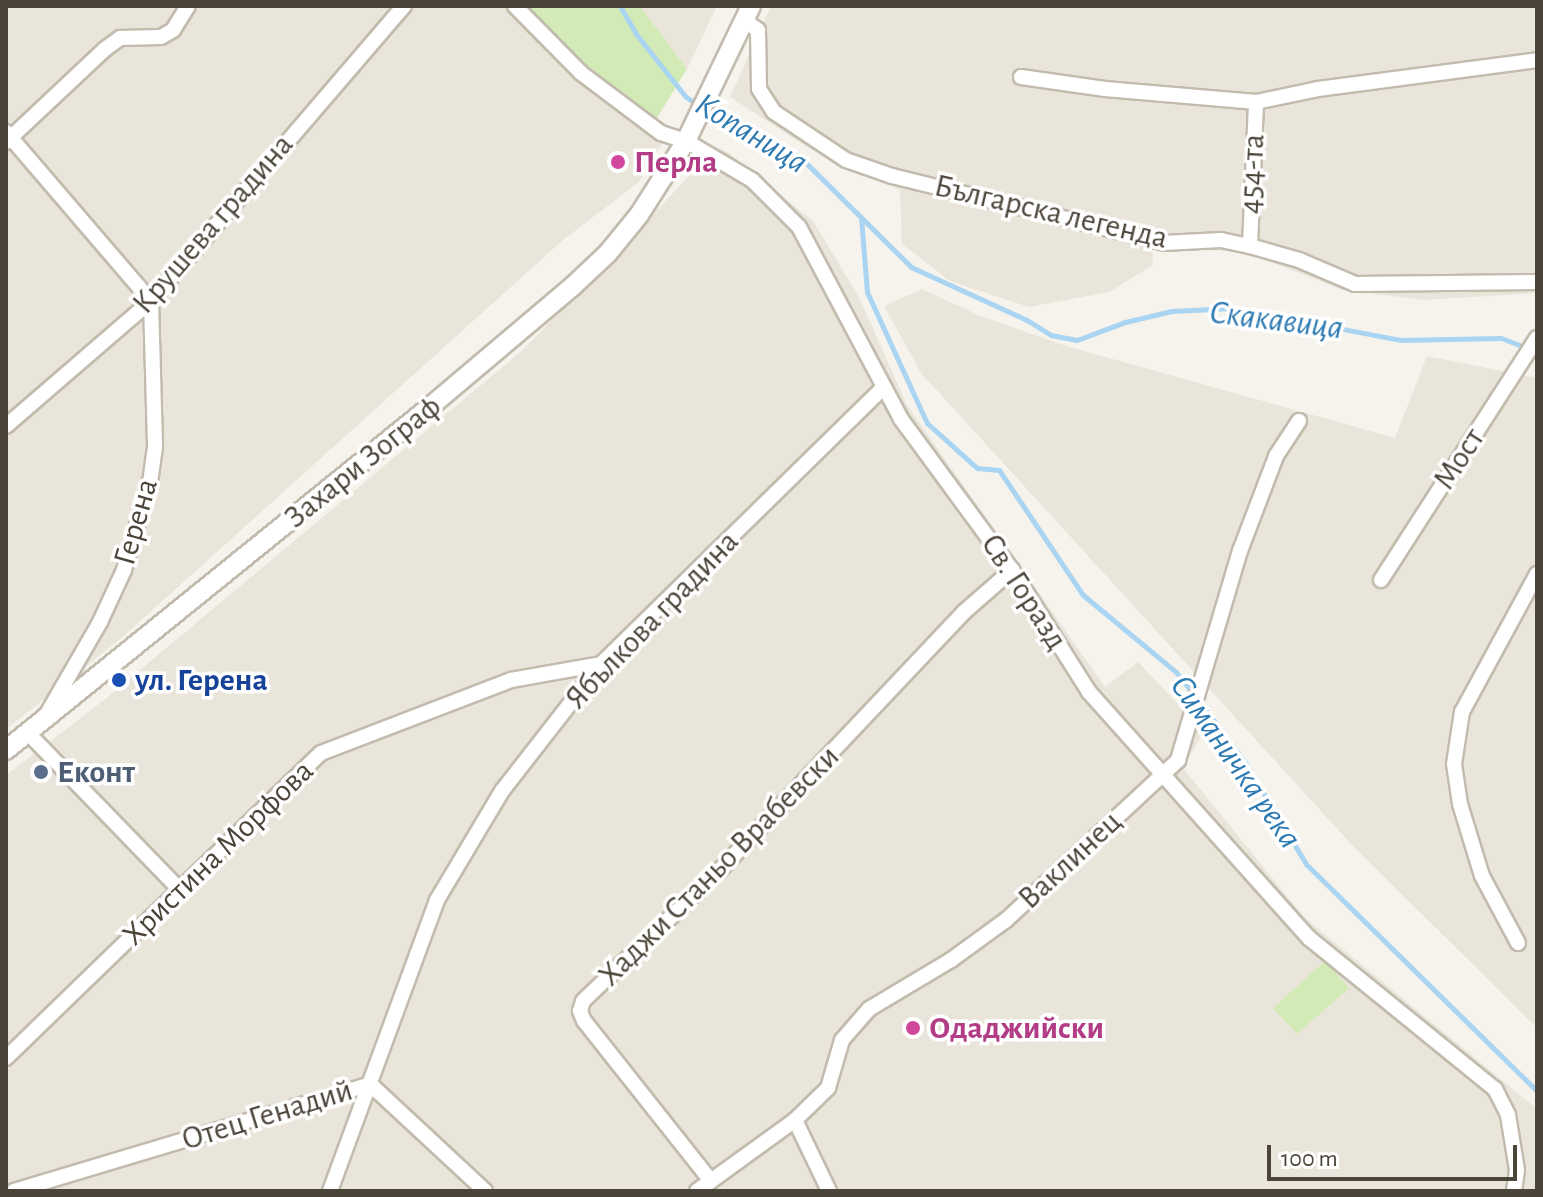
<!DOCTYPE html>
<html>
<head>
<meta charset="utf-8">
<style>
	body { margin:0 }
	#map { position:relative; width:1543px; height:1197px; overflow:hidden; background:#f6f3ec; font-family:"Alegreya Sans",sans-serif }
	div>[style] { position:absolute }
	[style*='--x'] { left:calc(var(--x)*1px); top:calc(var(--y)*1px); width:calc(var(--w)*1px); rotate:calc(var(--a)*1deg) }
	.residential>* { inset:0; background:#eae5da }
	.green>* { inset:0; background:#d2eab5 }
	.stream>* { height:5px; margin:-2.5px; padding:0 2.5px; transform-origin:2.5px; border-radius:2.5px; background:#a9d4f2 }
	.roads { filter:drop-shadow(2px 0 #c2bbae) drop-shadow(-2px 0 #c2bbae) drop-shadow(0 2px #c2bbae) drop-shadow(0 -2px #c2bbae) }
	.minor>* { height:14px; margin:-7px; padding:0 7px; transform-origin:7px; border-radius:7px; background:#fff }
	.tertiary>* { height:18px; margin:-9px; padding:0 9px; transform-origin:9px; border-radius:9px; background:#fff }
	.dots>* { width:22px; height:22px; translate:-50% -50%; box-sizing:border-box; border:4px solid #fff; border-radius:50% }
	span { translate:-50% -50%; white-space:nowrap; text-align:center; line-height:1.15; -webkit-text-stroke:7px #fff; paint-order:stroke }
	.hotel-label { font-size:32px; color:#b23c85; font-weight:700 }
	.left { translate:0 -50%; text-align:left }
	.street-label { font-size:32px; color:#4b4439 }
	.transit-label { font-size:32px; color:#164399; font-weight:700 }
	.service-label { font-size:32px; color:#4e5e75; font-weight:700 }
	.water-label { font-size:34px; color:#2e7ab2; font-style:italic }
	.frame { position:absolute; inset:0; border:8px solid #4b4439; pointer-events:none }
	.scale { position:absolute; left:1267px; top:1145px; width:250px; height:36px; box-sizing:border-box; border:4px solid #4b4439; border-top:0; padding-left:10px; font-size:24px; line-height:28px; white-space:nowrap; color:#4b4439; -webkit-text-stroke:6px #fff; paint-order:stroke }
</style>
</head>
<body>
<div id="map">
	<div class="residential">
		<i style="clip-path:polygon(6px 6px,527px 6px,587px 70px,655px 121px,671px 128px,639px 182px,563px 240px,118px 641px,6px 729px)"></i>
		<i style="clip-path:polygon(640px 6px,717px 6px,687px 69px)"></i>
		<i style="clip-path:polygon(771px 6px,1537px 6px,1537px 293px,1424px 300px,1343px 290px,1242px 251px,1152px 249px,1153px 265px,1109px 292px,1029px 307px,950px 281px,902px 244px,900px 190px,810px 149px,730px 97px)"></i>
		<i style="clip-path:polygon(717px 147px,729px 153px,813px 221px,859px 297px,907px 405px,1105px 687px,1138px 662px,1204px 731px,1183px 768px,1304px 917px,1537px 1109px,1537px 1191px,6px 1191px,6px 775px,104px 700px,524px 349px)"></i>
		<i style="clip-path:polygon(922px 289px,978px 315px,1066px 346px,1395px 438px,1427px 356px,1537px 378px,1537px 1028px,1352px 845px,921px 373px,884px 306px)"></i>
	</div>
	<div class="green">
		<i style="clip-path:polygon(527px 6px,640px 6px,687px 69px,655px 121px,587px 70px)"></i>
		<i style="clip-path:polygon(1325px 961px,1349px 988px,1297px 1034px,1273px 1008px)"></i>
	</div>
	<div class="stream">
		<i style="--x:620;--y:6;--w:32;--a:60"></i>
		<i style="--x:636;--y:34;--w:80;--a:51.6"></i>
		<i style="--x:686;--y:97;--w:51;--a:33.1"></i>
		<i style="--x:729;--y:125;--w:78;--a:24.3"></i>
		<i style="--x:800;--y:157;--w:156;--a:44.7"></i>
		<i style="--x:911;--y:267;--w:128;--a:24.6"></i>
		<i style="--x:1027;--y:320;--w:28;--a:32"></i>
		<i style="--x:1051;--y:335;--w:26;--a:11"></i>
		<i style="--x:1077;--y:340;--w:51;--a:-20.6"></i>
		<i style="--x:1125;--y:322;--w:48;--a:-13.2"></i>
		<i style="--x:1172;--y:311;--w:61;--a:-2.8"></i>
		<i style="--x:1233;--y:308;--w:170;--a:10.8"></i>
		<i style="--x:1400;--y:340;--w:101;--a:-1.1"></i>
		<i style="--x:1501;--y:338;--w:39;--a:21"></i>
		<i style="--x:861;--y:217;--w:75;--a:85.4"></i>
		<i style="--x:867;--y:292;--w:144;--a:65.4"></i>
		<i style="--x:927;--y:423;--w:67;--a:42"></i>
		<i style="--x:977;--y:468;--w:22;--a:5"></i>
		<i style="--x:999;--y:470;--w:151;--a:56.1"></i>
		<i style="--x:1083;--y:595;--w:121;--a:39.6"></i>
		<i style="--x:1176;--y:672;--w:58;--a:52"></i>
		<i style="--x:1212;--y:718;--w:57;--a:53.5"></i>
		<i style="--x:1246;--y:764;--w:117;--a:59"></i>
		<i style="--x:1306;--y:864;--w:324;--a:44.5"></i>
	</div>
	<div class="roads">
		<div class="minor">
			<i style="--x:515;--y:6;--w:94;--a:45.4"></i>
			<i style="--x:581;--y:73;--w:100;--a:36.9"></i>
			<i style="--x:661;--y:133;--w:26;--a:18"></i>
			<i style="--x:686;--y:141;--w:77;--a:30.6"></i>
			<i style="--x:752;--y:180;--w:66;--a:45"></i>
			<i style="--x:799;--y:227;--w:217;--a:62"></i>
			<i style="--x:901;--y:419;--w:187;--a:53.7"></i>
			<i style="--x:1012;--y:570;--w:144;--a:57.7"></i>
			<i style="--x:1089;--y:692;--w:330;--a:48.2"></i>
			<i style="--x:1309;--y:938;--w:240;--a:39.1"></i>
			<i style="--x:1495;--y:1089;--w:29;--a:63"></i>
			<i style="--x:1508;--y:1115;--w:56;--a:80.7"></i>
			<i style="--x:1517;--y:1170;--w:21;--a:98"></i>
			<i style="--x:744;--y:20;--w:17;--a:36"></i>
			<i style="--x:758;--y:30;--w:59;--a:89"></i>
			<i style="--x:759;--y:89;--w:27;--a:57"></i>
			<i style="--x:774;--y:112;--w:87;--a:33.7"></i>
			<i style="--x:846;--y:160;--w:49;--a:19.2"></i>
			<i style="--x:892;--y:176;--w:280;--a:13.8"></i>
			<i style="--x:1164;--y:243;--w:57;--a:-3"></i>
			<i style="--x:1221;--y:240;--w:30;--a:12"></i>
			<i style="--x:1250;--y:246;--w:51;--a:15.9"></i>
			<i style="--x:1299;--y:260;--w:61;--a:23.2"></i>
			<i style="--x:1355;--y:284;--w:182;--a:-0.6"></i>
			<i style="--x:1021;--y:77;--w:85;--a:8.1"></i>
			<i style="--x:1105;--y:89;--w:152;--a:4.9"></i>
			<i style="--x:1256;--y:102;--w:63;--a:-11.8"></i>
			<i style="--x:1318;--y:89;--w:221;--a:-7.5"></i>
			<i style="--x:6;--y:132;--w:223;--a:49.4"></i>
			<i style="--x:151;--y:301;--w:146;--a:88.4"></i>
			<i style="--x:155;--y:447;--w:34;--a:98"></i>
			<i style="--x:150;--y:481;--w:93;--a:106.3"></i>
			<i style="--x:124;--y:570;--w:57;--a:114.8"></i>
			<i style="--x:100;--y:622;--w:104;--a:120"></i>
			<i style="--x:6;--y:142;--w:136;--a:-43.2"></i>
			<i style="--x:105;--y:49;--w:19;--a:-36"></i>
			<i style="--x:120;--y:38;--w:41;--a:-1.4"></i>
			<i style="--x:161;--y:37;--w:14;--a:-30"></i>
			<i style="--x:173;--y:30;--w:28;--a:-58"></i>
			<i style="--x:1250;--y:246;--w:144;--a:-87.6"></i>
			<i style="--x:6;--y:426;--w:191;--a:-40.8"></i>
			<i style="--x:151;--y:301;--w:389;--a:-49.4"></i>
			<i style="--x:1381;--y:580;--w:288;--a:-57.2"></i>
			<i style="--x:28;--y:733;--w:219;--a:45.9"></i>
			<i style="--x:1518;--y:943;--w:76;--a:-118.2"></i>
			<i style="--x:1482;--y:876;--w:75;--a:-107"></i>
			<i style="--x:1460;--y:804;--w:40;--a:-98.5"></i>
			<i style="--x:1454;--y:764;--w:53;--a:-81.3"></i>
			<i style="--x:1462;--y:712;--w:157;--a:-61.5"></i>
			<i style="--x:6;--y:1058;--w:438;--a:-44.1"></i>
			<i style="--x:321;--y:753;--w:204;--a:-21"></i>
			<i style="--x:511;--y:680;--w:91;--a:-10.1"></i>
			<i style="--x:795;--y:1120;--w:79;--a:64.4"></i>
			<i style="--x:711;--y:1181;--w:204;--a:-128.4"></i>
			<i style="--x:584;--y:1021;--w:11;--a:-112"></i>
			<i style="--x:580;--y:1011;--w:10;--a:-73"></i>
			<i style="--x:583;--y:1001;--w:192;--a:-43.7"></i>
			<i style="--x:722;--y:868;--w:352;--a:-46.6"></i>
			<i style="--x:964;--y:612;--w:64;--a:-41.2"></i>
			<i style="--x:14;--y:1191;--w:372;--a:-16.7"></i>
			<i style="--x:370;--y:1084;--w:157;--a:42.9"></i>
			<i style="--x:330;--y:1191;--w:310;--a:-69.8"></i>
			<i style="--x:437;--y:900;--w:127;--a:-59.2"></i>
			<i style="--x:502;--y:791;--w:161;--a:-52.1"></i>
			<i style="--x:601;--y:664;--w:396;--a:-44.4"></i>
			<i style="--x:697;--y:1191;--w:121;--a:-35.9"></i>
			<i style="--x:795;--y:1120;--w:46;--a:-44.1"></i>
			<i style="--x:828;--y:1088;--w:50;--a:-73.7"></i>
			<i style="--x:842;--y:1040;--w:41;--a:-48.9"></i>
			<i style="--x:869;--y:1009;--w:96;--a:-30.9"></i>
			<i style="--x:951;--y:960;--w:68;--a:-36"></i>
			<i style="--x:1006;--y:920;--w:235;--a:-42.9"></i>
			<i style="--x:1178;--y:760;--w:218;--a:-73.5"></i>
			<i style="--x:1240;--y:551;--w:102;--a:-69.2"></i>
			<i style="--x:1276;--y:456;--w:42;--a:-56.7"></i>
		</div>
		<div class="tertiary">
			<i style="--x:6;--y:750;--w:539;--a:-38.98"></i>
			<i style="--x:425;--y:411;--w:194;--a:-40.2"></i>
			<i style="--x:573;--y:286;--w:48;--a:-43.3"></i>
			<i style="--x:608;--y:253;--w:49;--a:-50.8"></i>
			<i style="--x:639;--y:215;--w:88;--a:-57.6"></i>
			<i style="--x:686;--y:141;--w:150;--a:-64.3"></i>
		</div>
	</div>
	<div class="dots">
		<i style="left:618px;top:162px;background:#d1479c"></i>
		<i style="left:119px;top:680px;background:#1a4fb4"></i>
		<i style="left:41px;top:772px;background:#5c6f8a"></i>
		<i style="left:913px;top:1028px;background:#d1479c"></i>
	</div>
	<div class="hotel-label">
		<span class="left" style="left:634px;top:162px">Перла</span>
		<span class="left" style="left:929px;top:1028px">Одаджийски</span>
	</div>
	<div class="street-label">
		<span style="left:1252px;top:174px;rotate:-87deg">454-та</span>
		<span style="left:1051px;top:212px;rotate:13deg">Българска легенда</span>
		<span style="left:213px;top:224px;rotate:-49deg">Крушева градина</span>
		<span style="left:1459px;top:459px;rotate:-57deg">Мост</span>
		<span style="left:363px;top:462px;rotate:-39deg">Захари Зограф</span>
		<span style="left:136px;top:522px;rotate:-74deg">Герена</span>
		<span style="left:1024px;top:592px;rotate:57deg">Св. Горазд</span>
		<span style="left:652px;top:620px;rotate:-46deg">Ябълкова градина</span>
		<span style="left:218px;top:853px;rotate:-44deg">Христина Морфова</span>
		<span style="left:1070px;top:860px;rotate:-43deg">Ваклинец</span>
		<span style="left:719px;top:866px;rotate:-45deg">Хаджи Станьо Врабевски</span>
		<span style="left:267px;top:1115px;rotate:-17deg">Отец Генадий</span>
	</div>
	<div class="transit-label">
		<span class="left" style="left:135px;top:680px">ул. Герена</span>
	</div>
	<div class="service-label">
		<span class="left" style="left:57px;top:772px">Еконт</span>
	</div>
	<div class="water-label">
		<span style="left:751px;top:134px;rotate:31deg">Копаница</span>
		<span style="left:1276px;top:321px;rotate:7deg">Скакавица</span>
		<span style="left:1235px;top:762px;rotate:55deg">Симаничка река</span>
	</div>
	<div class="frame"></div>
	<div class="scale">100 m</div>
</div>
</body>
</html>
